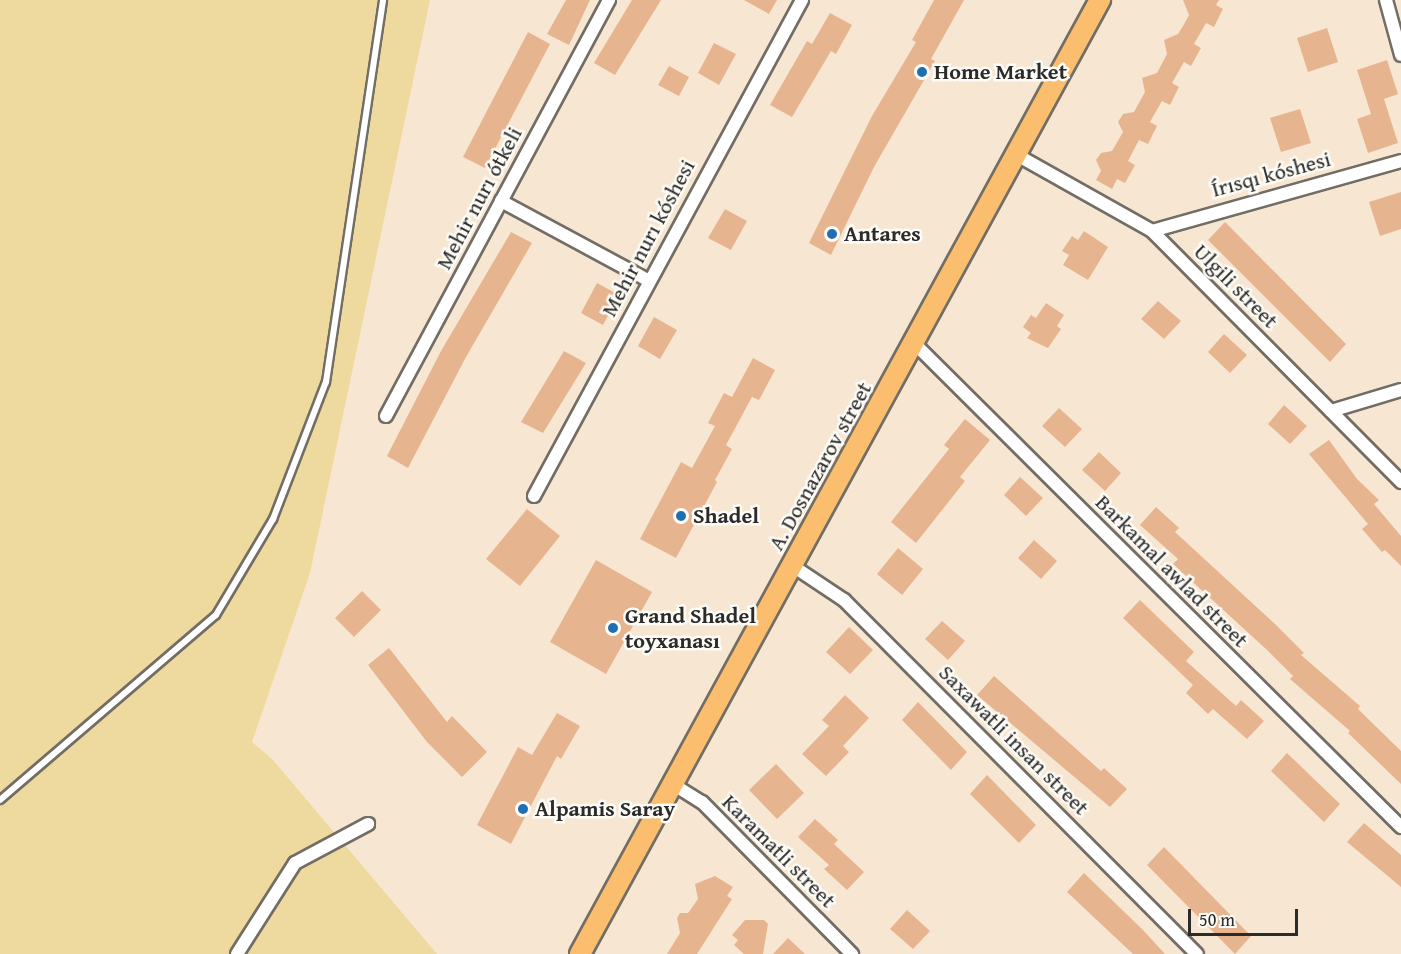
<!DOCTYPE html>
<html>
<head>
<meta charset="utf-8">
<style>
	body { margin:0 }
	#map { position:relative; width:1401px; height:954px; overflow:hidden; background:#f7e7d2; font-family:"Gentium Book Plus",serif }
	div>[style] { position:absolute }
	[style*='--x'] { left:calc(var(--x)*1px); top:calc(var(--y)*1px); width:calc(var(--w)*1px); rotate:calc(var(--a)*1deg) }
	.sand>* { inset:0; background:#eeda9e }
	.building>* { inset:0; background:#e7b490 }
	.roads { filter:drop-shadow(2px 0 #726d65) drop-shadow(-2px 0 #726d65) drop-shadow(0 2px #726d65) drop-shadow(0 -2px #726d65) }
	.lane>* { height:6px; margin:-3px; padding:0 3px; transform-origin:3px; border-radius:3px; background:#fff }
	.street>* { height:12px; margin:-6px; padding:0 6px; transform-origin:6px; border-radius:6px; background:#fff }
	.primary>* { height:20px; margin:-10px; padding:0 10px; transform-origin:10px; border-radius:10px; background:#fabe6e }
	.dots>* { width:16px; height:16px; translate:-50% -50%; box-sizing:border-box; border:3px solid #fdfcf7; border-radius:50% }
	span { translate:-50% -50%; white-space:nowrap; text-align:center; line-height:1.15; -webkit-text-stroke:5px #fdfcf7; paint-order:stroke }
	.poi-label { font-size:22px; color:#2b2b2b; font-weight:700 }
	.left { translate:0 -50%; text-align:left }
	.street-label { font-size:22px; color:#2b2b2b }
	.scale { position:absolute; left:1188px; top:909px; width:110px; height:27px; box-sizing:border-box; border:3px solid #2b2b2b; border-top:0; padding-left:8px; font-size:18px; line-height:21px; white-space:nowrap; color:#2b2b2b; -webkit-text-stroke:4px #fdfcf7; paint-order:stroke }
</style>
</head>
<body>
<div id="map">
	<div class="sand">
		<i style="clip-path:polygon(0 0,430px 0,310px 573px,252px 742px,273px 760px,437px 954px,0 954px)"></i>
	</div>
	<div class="building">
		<i style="clip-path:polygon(566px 0,590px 0,569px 45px,547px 34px)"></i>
		<i style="clip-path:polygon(632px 0,661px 0,615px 75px,594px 63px)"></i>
		<i style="clip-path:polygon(744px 0,777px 0,769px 14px)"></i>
		<i style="clip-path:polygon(934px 0,964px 0,931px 59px,935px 61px,874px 167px,831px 255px,809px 243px,872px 116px,916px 42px,912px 40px)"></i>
		<i style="clip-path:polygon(1183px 0,1219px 0,1216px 5px,1223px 9px,1214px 27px,1206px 23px,1194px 44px,1201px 48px,1191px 66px,1184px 62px,1172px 83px,1179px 87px,1170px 105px,1162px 101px,1150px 122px,1157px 126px,1148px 144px,1139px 140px,1128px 161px,1135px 165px,1125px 183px,1117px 179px,1112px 189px,1096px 180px,1101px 171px,1096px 160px,1101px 153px,1112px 151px,1123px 132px,1118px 122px,1123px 114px,1134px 112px,1145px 92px,1142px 78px,1157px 73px,1167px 54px,1164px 40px,1178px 34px,1183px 26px,1189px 15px)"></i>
		<i style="clip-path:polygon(830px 13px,852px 25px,836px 54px,831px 51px,792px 117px,770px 105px,807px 41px,812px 44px)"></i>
		<i style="clip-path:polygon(1327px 28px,1338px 62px,1308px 72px,1297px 38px)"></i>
		<i style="clip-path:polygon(528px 32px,550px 44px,485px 168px,463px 157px)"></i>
		<i style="clip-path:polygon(714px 43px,736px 54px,719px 85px,698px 73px)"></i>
		<i style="clip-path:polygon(1387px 60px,1398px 94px,1384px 99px,1398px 143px,1368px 153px,1357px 119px,1371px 114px,1357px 70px)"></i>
		<i style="clip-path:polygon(669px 66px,689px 77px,679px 96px,658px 85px)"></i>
		<i style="clip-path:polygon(1300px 109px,1311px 143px,1281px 152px,1270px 118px)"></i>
		<i style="clip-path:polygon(1401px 192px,1401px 229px,1380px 236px,1369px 202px)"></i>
		<i style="clip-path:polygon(725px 209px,747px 221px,731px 250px,708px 238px)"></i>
		<i style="clip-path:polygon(1225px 222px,1346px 344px,1330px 362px,1208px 240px)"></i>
		<i style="clip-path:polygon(1084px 231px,1108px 247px,1088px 280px,1063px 265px,1069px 255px,1062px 251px,1072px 236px,1078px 240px)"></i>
		<i style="clip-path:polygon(511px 232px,532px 243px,466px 357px,408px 468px,387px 456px,441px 351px)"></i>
		<i style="clip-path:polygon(597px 283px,619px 295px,603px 325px,581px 313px)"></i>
		<i style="clip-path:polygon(1158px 301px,1181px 321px,1164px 339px,1141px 319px)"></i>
		<i style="clip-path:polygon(1046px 303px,1064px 315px,1057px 326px,1061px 329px,1048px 348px,1027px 338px,1031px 333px,1023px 327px,1031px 315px,1036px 318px)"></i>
		<i style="clip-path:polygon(654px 317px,677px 330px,660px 359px,638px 346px)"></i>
		<i style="clip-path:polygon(1224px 334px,1247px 355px,1230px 373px,1208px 352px)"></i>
		<i style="clip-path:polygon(564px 351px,586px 363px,543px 433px,521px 422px)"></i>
		<i style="clip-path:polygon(753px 358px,775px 370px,759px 400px,752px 397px,726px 445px,732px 449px,715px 480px,717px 482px,676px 558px,640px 539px,681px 462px,692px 468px,715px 426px,708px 423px,724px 393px,732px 397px)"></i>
		<i style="clip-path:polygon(1284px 405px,1307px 426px,1290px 444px,1268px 424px)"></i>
		<i style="clip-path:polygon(1059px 408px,1082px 429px,1065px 447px,1042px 426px)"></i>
		<i style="clip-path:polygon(965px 419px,990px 440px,960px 477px,965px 481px,916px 543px,891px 522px,949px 449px,944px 445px)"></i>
		<i style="clip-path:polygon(1329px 440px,1357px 479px,1379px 500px,1374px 504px,1401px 536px,1401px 566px,1385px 550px,1382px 552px,1362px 529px,1368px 524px,1309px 454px)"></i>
		<i style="clip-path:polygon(1099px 452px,1121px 473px,1105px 491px,1082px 470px)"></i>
		<i style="clip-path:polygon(1020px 477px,1043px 498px,1026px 516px,1004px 495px)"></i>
		<i style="clip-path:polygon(1156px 507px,1179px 528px,1175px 532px,1275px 624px,1304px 653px,1301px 655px,1360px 706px,1358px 709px,1401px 751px,1401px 784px,1348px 733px,1350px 731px,1290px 679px,1293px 676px,1266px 649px,1173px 564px,1178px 559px,1140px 525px)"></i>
		<i style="clip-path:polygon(527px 509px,560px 536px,520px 586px,486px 559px)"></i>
		<i style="clip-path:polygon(1034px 540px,1057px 561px,1041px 579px,1018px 558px)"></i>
		<i style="clip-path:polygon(898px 548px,923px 569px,902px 595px,877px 574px)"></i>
		<i style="clip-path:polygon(596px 560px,652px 592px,606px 674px,550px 642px)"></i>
		<i style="clip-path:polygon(362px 591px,381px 610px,354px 637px,335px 618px)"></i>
		<i style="clip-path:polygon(1140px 600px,1194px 652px,1186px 661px,1236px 706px,1241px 700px,1264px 721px,1247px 739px,1213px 709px,1208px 714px,1186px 693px,1193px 685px,1123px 618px)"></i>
		<i style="clip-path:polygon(942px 621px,965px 641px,948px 660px,925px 639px)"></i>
		<i style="clip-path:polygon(849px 627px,873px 650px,850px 674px,826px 652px)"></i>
		<i style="clip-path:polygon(389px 648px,447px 722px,452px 716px,487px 752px,462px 777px,427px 742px,368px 665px)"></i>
		<i style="clip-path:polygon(994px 676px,1101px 771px,1104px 768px,1127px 789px,1110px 807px,977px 695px)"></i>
		<i style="clip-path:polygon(845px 695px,869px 718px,843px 746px,849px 752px,826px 776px,802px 754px,829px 726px,822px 720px)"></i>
		<i style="clip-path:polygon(918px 702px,967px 752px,951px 770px,902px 720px)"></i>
		<i style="clip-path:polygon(557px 713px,580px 726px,561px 759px,557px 756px,511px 844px,477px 825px,518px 747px,532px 755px)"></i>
		<i style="clip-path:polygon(1287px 753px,1340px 804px,1324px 822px,1271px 771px)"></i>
		<i style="clip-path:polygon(776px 764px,804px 793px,777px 819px,749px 790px)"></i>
		<i style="clip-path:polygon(987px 775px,1036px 825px,1019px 843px,970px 794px)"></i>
		<i style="clip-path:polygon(815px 819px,838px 840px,834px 844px,864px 872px,847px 890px,824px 869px,829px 865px,798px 837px)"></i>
		<i style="clip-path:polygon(1364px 823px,1401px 855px,1401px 887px,1347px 842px)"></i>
		<i style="clip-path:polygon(1164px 847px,1251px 936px,1235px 954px,1147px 865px)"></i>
		<i style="clip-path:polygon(1084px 873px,1143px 930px,1165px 954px,1133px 954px,1067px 892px)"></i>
		<i style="clip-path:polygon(715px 876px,733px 887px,727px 896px,732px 899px,697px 954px,667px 954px,680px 933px,677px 918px,680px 913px,688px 913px,698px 899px,695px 884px)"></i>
		<i style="clip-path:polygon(907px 910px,930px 931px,913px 949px,890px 929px)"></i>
		<i style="clip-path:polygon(745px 920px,764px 920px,768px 924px,763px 954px,744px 954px,734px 945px,738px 940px,732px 935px)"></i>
		<i style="clip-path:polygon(788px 938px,805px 954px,773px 954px)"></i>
	</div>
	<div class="roads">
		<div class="lane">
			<i style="--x:0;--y:800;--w:284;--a:-40.6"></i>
			<i style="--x:216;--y:615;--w:112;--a:-59.3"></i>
			<i style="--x:273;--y:519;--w:147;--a:-68.9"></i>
			<i style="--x:326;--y:382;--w:386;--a:-81.5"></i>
		</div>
		<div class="street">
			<i style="--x:1386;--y:0;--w:57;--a:74.7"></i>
			<i style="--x:1015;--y:154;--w:157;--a:29.3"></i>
			<i style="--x:1152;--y:231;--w:354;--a:45.2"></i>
			<i style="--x:501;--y:201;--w:167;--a:28.3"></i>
			<i style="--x:1152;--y:231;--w:259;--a:-15.7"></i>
			<i style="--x:914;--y:343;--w:687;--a:44.82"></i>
			<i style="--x:1331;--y:411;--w:73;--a:-16.7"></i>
			<i style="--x:386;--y:416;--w:472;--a:-61.8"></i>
			<i style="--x:534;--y:496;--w:564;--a:-61.62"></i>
			<i style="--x:793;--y:566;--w:61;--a:33.7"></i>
			<i style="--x:844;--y:600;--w:500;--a:45.1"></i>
			<i style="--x:671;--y:783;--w:36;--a:32"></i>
			<i style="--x:702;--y:802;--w:214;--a:45.4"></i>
			<i style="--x:237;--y:954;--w:108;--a:-57.5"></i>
			<i style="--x:295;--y:863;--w:83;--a:-28.1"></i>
		</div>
		<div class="primary">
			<i style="--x:580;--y:954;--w:1087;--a:-61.41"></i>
		</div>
	</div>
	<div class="dots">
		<i style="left:922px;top:72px;background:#1f6fb2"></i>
		<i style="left:832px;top:234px;background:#1f6fb2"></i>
		<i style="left:681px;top:516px;background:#1f6fb2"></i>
		<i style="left:613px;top:628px;background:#1f6fb2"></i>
		<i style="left:523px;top:809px;background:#1f6fb2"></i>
	</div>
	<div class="poi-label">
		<span class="left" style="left:934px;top:72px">Home Market</span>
		<span class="left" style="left:844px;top:234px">Antares</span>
		<span class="left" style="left:693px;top:516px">Shadel</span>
		<span class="left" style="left:625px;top:628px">Grand Shadel<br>toyxanası</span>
		<span class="left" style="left:535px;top:809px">Alpamis Saray</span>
	</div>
	<div class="street-label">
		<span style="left:1271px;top:174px;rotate:-15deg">Írısqı kóshesi</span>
		<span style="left:479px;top:198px;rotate:-62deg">Mehir nurı ótkeli</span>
		<span style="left:648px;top:238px;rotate:-62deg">Mehir nurı kóshesi</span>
		<span style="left:1236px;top:286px;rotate:45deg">Ulgili street</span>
		<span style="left:820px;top:466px;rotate:-61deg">A. Dosnazarov street</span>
		<span style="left:1172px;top:571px;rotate:45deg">Barkamal awlad street</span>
		<span style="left:1014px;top:740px;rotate:45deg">Saxawatli insan street</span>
		<span style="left:779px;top:851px;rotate:45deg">Karamatli street</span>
	</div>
	<div class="scale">50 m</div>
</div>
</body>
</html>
